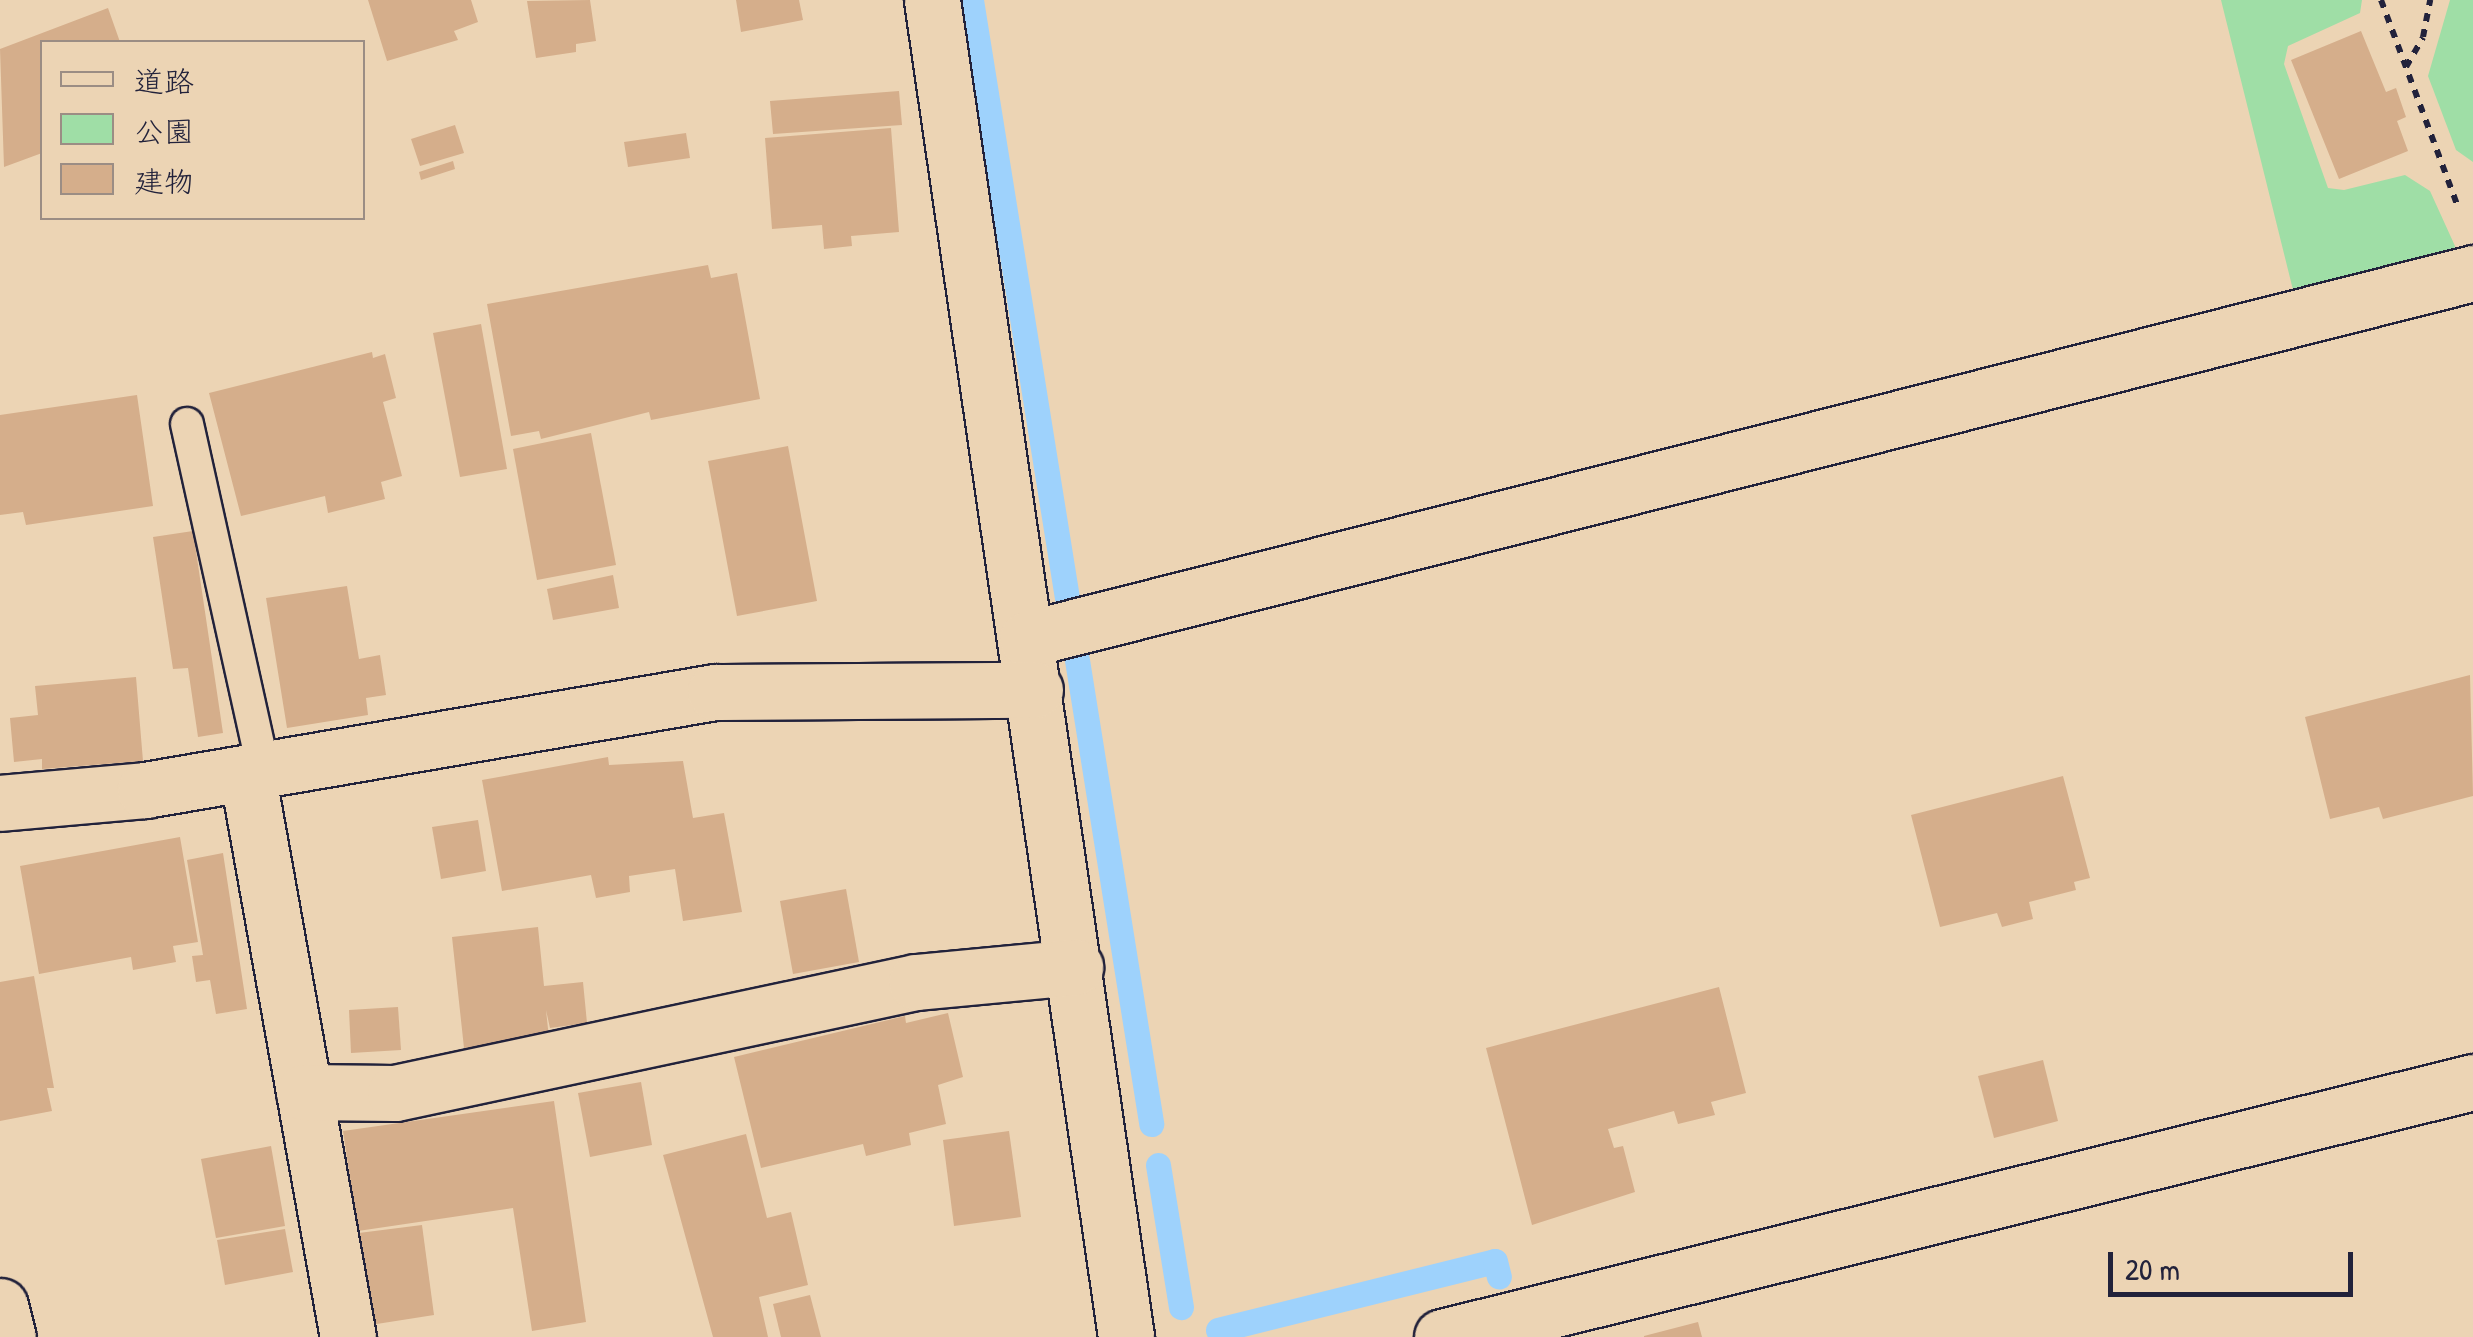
<!DOCTYPE html>
<html>
<head>
<meta charset="utf-8">
<style>
	body { margin:0 }
	#map { position:relative; width:2473px; height:1337px; overflow:hidden; background:#ecd4b4; font-family:"Patrick Hand","Klee One",sans-serif }
	div>[style] { position:absolute }
	[style*='--x'] { left:calc(var(--x)*1px); top:calc(var(--y)*1px); width:calc(var(--w)*1px); rotate:calc(var(--a)*1deg) }
	.green>* { inset:0; background:#9fdea6 }
	.stream>* { height:25px; margin:-12.5px; padding:0 12.5px; transform-origin:12.5px; border-radius:12.5px; background:#9ed2fc }
	.building>* { inset:0; background:#d5ae8b }
	.path>* { height:6px; margin-top:-3px; transform-origin:0; background:repeating-linear-gradient(90deg,#22223b 0 8px,transparent 0 16px) }
	.roads { filter:drop-shadow(2px 0 #22223b) drop-shadow(-2px 0 #22223b) drop-shadow(0 2px #22223b) drop-shadow(0 -2px #22223b) }
	.lane>* { height:32px; margin:-16px; padding:0 16px; transform-origin:16px; border-radius:16px; background:#ecd4b4 }
	.street>* { height:55px; margin:-27.5px; padding:0 27.5px; transform-origin:27.5px; border-radius:27.5px; background:#ecd4b4 }
	span { translate:-50% -50%; white-space:nowrap; text-align:center; line-height:1.15; -webkit-text-stroke:8px #ecd4b4; paint-order:stroke }
	.legend { position:absolute; left:40px; top:40px; width:325px; height:180px; box-sizing:border-box; background:#ecd4b4; border:2px solid #9b8d84; margin:0; padding:12px 18px; list-style:none; font-size:30px; color:#22223b }
	.legend li { display:flex; align-items:center; gap:20px; height:50px }
	.legend b { width:50px; border:2px solid #9b8d84 }
	.scale { position:absolute; left:2108px; top:1252px; width:245px; height:45px; box-sizing:border-box; border:5px solid #22223b; border-top:0; padding-left:12px; font-size:30px; line-height:35px; white-space:nowrap; color:#22223b; -webkit-text-stroke:8px #ecd4b4; paint-order:stroke }
</style>
</head>
<body>
<div id="map">
	<div class="green">
		<i style="clip-path:polygon(2221px 0,2362px 0,2360px 13px,2288px 46px,2284px 64px,2328px 188px,2344px 190px,2405px 175px,2430px 191px,2455px 246px,2451px 262px,2297px 306px)"></i>
		<i style="clip-path:polygon(2450px 0,2473px 0,2473px 162px,2456px 150px,2428px 76px)"></i>
	</div>
	<div class="stream">
		<i style="--x:971;--y:0;--w:606;--a:80.88"></i>
		<i style="--x:1077;--y:660;--w:470;--a:80.9"></i>
		<i style="--x:1158;--y:1165;--w:144;--a:80.8"></i>
		<i style="--x:1218;--y:1330;--w:285;--a:-14"></i>
		<i style="--x:1495;--y:1261;--w:16;--a:76"></i>
	</div>
	<div class="building">
		<i style="clip-path:polygon(368px 0,471px 0,478px 22px,454px 31px,458px 40px,387px 61px)"></i>
		<i style="clip-path:polygon(590px 0,596px 41px,576px 44px,576px 52px,536px 58px,527px 1px)"></i>
		<i style="clip-path:polygon(736px 0,799px 0,803px 20px,741px 32px)"></i>
		<i style="clip-path:polygon(108px 8px,120px 42px,42px 42px,42px 153px,4px 167px,0 49px)"></i>
		<i style="clip-path:polygon(2361px 31px,2386px 92px,2396px 88px,2406px 117px,2397px 121px,2408px 151px,2339px 179px,2291px 60px)"></i>
		<i style="clip-path:polygon(899px 91px,902px 125px,773px 134px,770px 101px)"></i>
		<i style="clip-path:polygon(455px 125px,464px 153px,420px 166px,411px 139px)"></i>
		<i style="clip-path:polygon(891px 128px,899px 232px,851px 236px,852px 246px,824px 249px,822px 225px,772px 229px,765px 138px)"></i>
		<i style="clip-path:polygon(686px 133px,690px 158px,628px 167px,624px 142px)"></i>
		<i style="clip-path:polygon(453px 161px,455px 169px,421px 180px,419px 172px)"></i>
		<i style="clip-path:polygon(708px 265px,711px 278px,737px 273px,760px 399px,651px 420px,649px 412px,541px 439px,539px 431px,511px 436px,487px 304px)"></i>
		<i style="clip-path:polygon(481px 324px,507px 469px,460px 477px,433px 333px)"></i>
		<i style="clip-path:polygon(372px 352px,373px 358px,385px 354px,396px 398px,383px 402px,402px 476px,381px 482px,385px 499px,328px 513px,325px 496px,241px 516px,209px 393px)"></i>
		<i style="clip-path:polygon(137px 395px,153px 506px,26px 525px,23px 512px,0 515px,0 415px)"></i>
		<i style="clip-path:polygon(591px 433px,616px 565px,537px 580px,513px 449px)"></i>
		<i style="clip-path:polygon(788px 446px,817px 601px,737px 616px,708px 461px)"></i>
		<i style="clip-path:polygon(193px 531px,223px 733px,198px 737px,188px 668px,173px 669px,153px 537px)"></i>
		<i style="clip-path:polygon(613px 575px,619px 608px,553px 620px,547px 589px)"></i>
		<i style="clip-path:polygon(347px 586px,359px 659px,380px 655px,386px 695px,366px 698px,368px 715px,287px 728px,266px 598px)"></i>
		<i style="clip-path:polygon(2470px 675px,2473px 796px,2383px 819px,2379px 807px,2330px 819px,2305px 717px)"></i>
		<i style="clip-path:polygon(136px 677px,143px 761px,42px 769px,42px 759px,14px 762px,10px 718px,38px 715px,35px 686px)"></i>
		<i style="clip-path:polygon(608px 757px,609px 765px,683px 761px,693px 818px,724px 813px,742px 912px,683px 921px,675px 869px,629px 876px,630px 892px,596px 898px,591px 875px,502px 891px,482px 780px)"></i>
		<i style="clip-path:polygon(2063px 776px,2090px 878px,2074px 882px,2076px 890px,2029px 902px,2033px 919px,2002px 927px,1997px 913px,1940px 927px,1911px 815px)"></i>
		<i style="clip-path:polygon(478px 820px,486px 871px,441px 879px,432px 827px)"></i>
		<i style="clip-path:polygon(180px 837px,198px 942px,173px 946px,176px 962px,133px 970px,131px 957px,39px 974px,20px 866px)"></i>
		<i style="clip-path:polygon(223px 853px,247px 1009px,216px 1014px,210px 980px,196px 982px,192px 956px,203px 955px,187px 860px)"></i>
		<i style="clip-path:polygon(846px 889px,859px 962px,793px 974px,780px 901px)"></i>
		<i style="clip-path:polygon(538px 927px,544px 986px,583px 982px,587px 1023px,550px 1028px,546px 1010px,549px 1038px,464px 1048px,452px 937px)"></i>
		<i style="clip-path:polygon(34px 976px,54px 1088px,47px 1088px,52px 1111px,0 1121px,0 982px)"></i>
		<i style="clip-path:polygon(1719px 987px,1746px 1093px,1711px 1102px,1715px 1115px,1678px 1124px,1674px 1111px,1608px 1129px,1614px 1148px,1623px 1146px,1635px 1192px,1532px 1225px,1486px 1048px)"></i>
		<i style="clip-path:polygon(398px 1007px,401px 1050px,351px 1053px,349px 1010px)"></i>
		<i style="clip-path:polygon(948px 1013px,963px 1077px,938px 1085px,946px 1124px,909px 1133px,911px 1145px,866px 1156px,863px 1144px,761px 1168px,734px 1057px,905px 1016px,906px 1023px)"></i>
		<i style="clip-path:polygon(2043px 1060px,2058px 1121px,1994px 1138px,1978px 1076px)"></i>
		<i style="clip-path:polygon(641px 1082px,652px 1145px,590px 1157px,578px 1093px)"></i>
		<i style="clip-path:polygon(554px 1101px,586px 1322px,532px 1331px,513px 1208px,358px 1231px,343px 1131px)"></i>
		<i style="clip-path:polygon(1009px 1131px,1021px 1217px,954px 1226px,943px 1140px)"></i>
		<i style="clip-path:polygon(746px 1134px,767px 1218px,791px 1212px,808px 1285px,759px 1297px,768px 1337px,713px 1337px,663px 1155px)"></i>
		<i style="clip-path:polygon(271px 1146px,285px 1226px,216px 1238px,201px 1159px)"></i>
		<i style="clip-path:polygon(422px 1225px,434px 1315px,364px 1326px,351px 1234px)"></i>
		<i style="clip-path:polygon(285px 1229px,293px 1272px,225px 1285px,217px 1240px)"></i>
		<i style="clip-path:polygon(810px 1295px,821px 1337px,781px 1337px,773px 1304px)"></i>
		<i style="clip-path:polygon(1698px 1322px,1702px 1337px,1644px 1337px,1644px 1336px)"></i>
	</div>
	<div class="path">
		<i style="--x:2381;--y:0;--w:218;--a:69.6"></i>
		<i style="--x:2406;--y:67;--w:34;--a:-60"></i>
		<i style="--x:2423;--y:37;--w:38;--a:-79"></i>
	</div>
	<div class="roads">
		<div class="lane">
			<i style="--x:187;--y:424;--w:354;--a:77.5"></i>
		</div>
		<div class="street">
			<i style="--x:932;--y:0;--w:1351;--a:81.74"></i>
			<i style="--x:1027;--y:639;--w:1492;--a:-14.2"></i>
			<i style="--x:247;--y:773;--w:573;--a:79.85"></i>
			<i style="--x:0;--y:803;--w:146;--a:-5.1"></i>
			<i style="--x:145;--y:790;--w:578;--a:-9.76"></i>
			<i style="--x:715;--y:692;--w:320;--a:-0.4"></i>
			<i style="--x:304;--y:1092;--w:91;--a:0.6"></i>
			<i style="--x:395;--y:1093;--w:533;--a:-12.03"></i>
			<i style="--x:916;--y:982;--w:160;--a:-5.4"></i>
			<i style="--x:0;--y:1306;--w:32;--a:76"></i>
			<i style="--x:1442;--y:1337;--w:1062;--a:-13.89"></i>
		</div>
	</div>
	<ul class="legend">
	<li><b style="height:12px;background:#ecd4b4"></b>道路</li>
	<li><b style="height:28px;background:#9fdea6"></b>公園</li>
	<li><b style="height:28px;background:#d5ae8b"></b>建物</li>
	</ul>
	<div class="scale">20 m</div>
</div>
</body>
</html>
